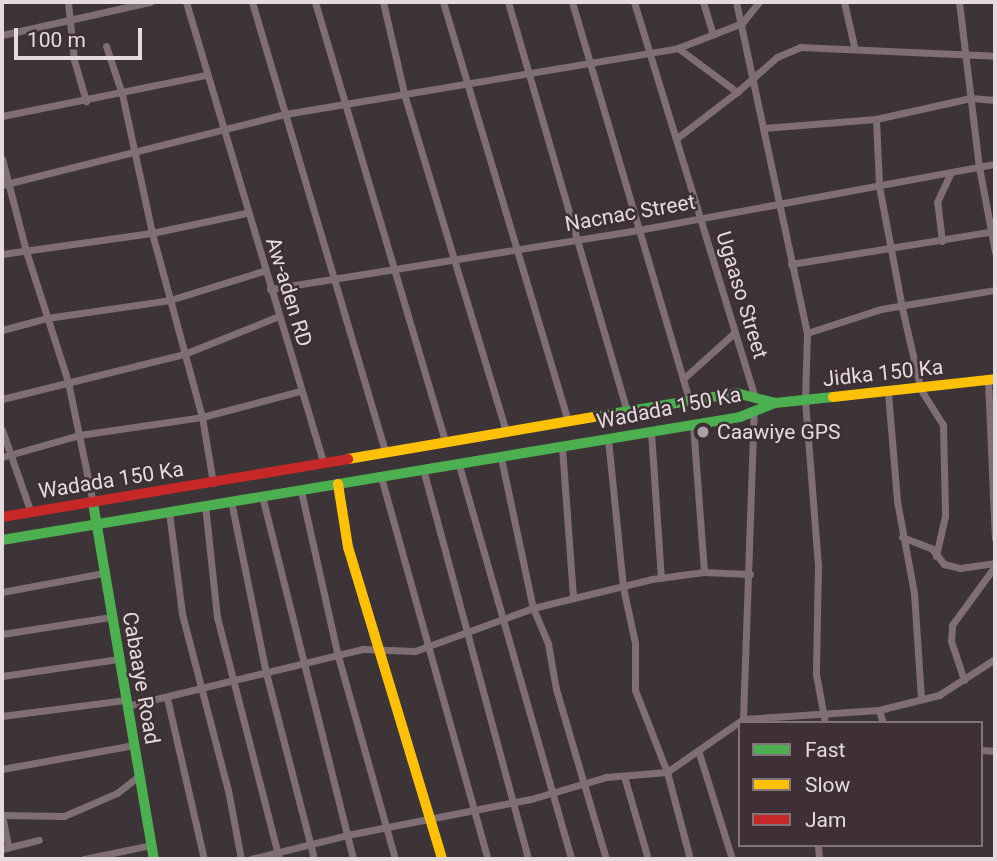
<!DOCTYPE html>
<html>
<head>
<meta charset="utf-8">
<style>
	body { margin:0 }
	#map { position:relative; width:997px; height:861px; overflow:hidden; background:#3c3436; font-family:Roboto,sans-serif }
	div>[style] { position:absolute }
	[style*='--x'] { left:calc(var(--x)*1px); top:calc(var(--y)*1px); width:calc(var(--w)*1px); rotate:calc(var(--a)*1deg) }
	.street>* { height:7px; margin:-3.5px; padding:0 3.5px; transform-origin:3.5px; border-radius:3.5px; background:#7f6e74 }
	.fast>* { height:10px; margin:-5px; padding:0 5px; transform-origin:5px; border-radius:5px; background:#4caf50 }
	.slow>* { height:10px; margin:-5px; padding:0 5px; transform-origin:5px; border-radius:5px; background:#ffc107 }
	.jam>* { height:10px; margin:-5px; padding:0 5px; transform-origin:5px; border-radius:5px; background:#c62828 }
	.dots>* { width:19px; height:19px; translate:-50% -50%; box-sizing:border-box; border:4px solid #3f3035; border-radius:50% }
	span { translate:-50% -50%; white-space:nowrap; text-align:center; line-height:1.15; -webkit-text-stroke:5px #3f3035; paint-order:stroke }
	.street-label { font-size:21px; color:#e5dade }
	.poi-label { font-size:21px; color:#e5dade }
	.left { translate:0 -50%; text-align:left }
	.frame { position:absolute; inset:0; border:4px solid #e5dade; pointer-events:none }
	.legend { position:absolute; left:738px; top:721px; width:245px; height:126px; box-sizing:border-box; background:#3f3035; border:2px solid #817479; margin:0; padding:9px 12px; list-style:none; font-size:21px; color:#e5dade }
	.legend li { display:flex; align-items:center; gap:14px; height:35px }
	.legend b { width:35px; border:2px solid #817479 }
	.scale { position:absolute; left:14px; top:28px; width:128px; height:32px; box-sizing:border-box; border:4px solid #e5dade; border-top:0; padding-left:9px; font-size:21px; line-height:24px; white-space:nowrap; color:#e5dade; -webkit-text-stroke:5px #3f3035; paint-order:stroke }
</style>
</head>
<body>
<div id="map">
	<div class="street">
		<i style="--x:68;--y:2;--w:58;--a:84.1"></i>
		<i style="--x:74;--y:60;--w:43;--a:73.7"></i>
		<i style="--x:186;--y:2;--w:480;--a:73.4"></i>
		<i style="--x:252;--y:2;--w:468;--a:73.5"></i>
		<i style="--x:315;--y:2;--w:460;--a:73.5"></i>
		<i style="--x:383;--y:2;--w:98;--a:77"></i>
		<i style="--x:405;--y:97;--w:349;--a:73.2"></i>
		<i style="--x:443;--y:2;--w:438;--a:73.4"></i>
		<i style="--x:508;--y:2;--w:426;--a:73.8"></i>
		<i style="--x:572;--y:2;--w:415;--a:73.6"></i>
		<i style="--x:634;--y:2;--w:414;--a:73"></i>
		<i style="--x:703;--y:2;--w:34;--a:73"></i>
		<i style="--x:736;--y:2;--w:339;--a:77.9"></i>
		<i style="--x:807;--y:333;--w:67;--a:91.7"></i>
		<i style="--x:805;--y:400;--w:166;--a:85.5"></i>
		<i style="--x:818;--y:565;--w:109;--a:91.1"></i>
		<i style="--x:816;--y:674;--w:50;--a:79.6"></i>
		<i style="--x:844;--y:2;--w:45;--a:77.2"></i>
		<i style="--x:959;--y:2;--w:166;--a:83.1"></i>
		<i style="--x:979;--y:167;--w:86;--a:79.3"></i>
		<i style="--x:2;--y:35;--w:152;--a:-12.6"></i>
		<i style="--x:106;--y:46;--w:51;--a:71.6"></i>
		<i style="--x:122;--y:94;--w:142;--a:77.8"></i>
		<i style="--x:152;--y:233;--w:191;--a:74.8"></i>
		<i style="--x:202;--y:417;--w:67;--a:80.5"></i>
		<i style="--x:678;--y:48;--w:74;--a:36.7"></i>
		<i style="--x:737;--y:92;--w:53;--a:-41.2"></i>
		<i style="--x:777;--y:57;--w:25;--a:-23"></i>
		<i style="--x:800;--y:47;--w:195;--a:2.6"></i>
		<i style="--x:2;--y:116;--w:207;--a:-11.4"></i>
		<i style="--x:876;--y:119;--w:67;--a:87.4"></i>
		<i style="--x:879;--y:186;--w:124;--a:79.3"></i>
		<i style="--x:902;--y:308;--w:84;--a:77"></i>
		<i style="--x:921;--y:390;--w:41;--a:57.8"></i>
		<i style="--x:943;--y:425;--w:91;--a:88.7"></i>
		<i style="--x:945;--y:516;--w:41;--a:102.7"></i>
		<i style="--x:764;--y:128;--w:112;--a:-4.6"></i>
		<i style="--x:876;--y:119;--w:97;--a:-12.5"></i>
		<i style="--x:971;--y:98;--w:24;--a:5"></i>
		<i style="--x:677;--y:138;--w:76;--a:-37.5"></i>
		<i style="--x:2;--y:159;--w:95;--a:75.4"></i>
		<i style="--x:26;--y:251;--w:138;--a:72.2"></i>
		<i style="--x:68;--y:382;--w:124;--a:78.3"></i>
		<i style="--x:2;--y:185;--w:292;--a:-14.1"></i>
		<i style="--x:285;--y:114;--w:399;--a:-9.5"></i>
		<i style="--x:678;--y:48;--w:69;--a:-21.3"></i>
		<i style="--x:742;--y:23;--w:27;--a:-51"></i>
		<i style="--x:942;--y:241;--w:39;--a:-97"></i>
		<i style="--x:937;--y:202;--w:31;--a:-65"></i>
		<i style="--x:2;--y:254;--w:151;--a:-8"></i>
		<i style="--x:152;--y:233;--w:96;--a:-12"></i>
		<i style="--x:791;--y:264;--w:207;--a:-9.2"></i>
		<i style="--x:270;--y:289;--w:373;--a:-9.1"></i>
		<i style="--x:638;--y:230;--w:363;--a:-10.5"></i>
		<i style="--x:2;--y:330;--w:47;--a:-14.9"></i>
		<i style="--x:47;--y:318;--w:124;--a:-8.3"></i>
		<i style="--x:170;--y:300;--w:97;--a:-17.3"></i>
		<i style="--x:807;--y:333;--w:78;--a:-18"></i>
		<i style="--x:881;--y:309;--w:116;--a:-9.5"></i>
		<i style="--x:683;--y:379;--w:70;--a:-42.1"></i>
		<i style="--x:988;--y:380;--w:158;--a:87.5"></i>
		<i style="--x:888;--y:393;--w:108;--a:85.2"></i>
		<i style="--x:897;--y:501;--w:94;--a:79.5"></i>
		<i style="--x:914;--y:593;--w:105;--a:86.2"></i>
		<i style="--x:2;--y:399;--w:187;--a:-13.9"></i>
		<i style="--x:184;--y:354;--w:102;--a:-21.8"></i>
		<i style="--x:693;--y:425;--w:147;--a:85.7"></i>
		<i style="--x:2;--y:430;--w:88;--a:70.7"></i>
		<i style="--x:651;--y:432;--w:146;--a:86.1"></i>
		<i style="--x:608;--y:439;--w:149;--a:84.2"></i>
		<i style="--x:623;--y:587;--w:57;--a:77.9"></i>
		<i style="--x:635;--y:643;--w:47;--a:90"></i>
		<i style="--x:635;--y:690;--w:88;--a:68.7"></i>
		<i style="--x:667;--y:772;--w:90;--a:75.2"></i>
		<i style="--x:562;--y:447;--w:150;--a:85.8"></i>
		<i style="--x:2;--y:457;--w:80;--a:-15.9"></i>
		<i style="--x:79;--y:435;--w:124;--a:-8.3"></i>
		<i style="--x:202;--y:417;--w:101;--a:-14.9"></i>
		<i style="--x:501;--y:458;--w:153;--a:78"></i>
		<i style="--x:533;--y:608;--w:39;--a:67"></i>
		<i style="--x:548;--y:644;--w:46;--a:79.9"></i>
		<i style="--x:556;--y:689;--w:177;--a:73.6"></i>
		<i style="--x:459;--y:465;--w:410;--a:74.1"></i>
		<i style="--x:423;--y:469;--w:404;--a:74.9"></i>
		<i style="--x:381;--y:477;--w:397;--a:74.4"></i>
		<i style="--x:301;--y:491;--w:169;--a:77.4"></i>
		<i style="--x:338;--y:656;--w:211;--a:74.3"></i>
		<i style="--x:262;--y:496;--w:374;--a:75.9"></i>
		<i style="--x:231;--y:501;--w:176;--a:78.5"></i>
		<i style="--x:266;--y:673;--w:192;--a:75.5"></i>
		<i style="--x:205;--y:505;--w:113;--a:83.9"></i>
		<i style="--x:217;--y:617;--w:250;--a:75.6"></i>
		<i style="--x:169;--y:512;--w:103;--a:82.7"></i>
		<i style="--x:182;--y:614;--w:182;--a:75.4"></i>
		<i style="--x:228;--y:790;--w:70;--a:79.3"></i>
		<i style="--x:902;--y:537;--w:31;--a:21"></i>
		<i style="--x:931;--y:548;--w:21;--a:51"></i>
		<i style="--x:944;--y:564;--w:16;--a:14"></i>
		<i style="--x:960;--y:568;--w:35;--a:-8"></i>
		<i style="--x:2;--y:592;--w:104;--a:-10.6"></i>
		<i style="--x:2;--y:634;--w:109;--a:-8.9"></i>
		<i style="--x:2;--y:676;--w:117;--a:-8.3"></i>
		<i style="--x:964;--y:680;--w:41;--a:-108.4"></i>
		<i style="--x:951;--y:641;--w:16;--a:-86"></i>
		<i style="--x:952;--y:625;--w:73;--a:-53.9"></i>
		<i style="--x:167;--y:698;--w:165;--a:77.1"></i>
		<i style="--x:127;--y:706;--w:243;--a:-13.6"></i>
		<i style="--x:363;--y:649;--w:52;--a:2.2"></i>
		<i style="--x:415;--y:651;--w:126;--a:-20"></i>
		<i style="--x:533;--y:608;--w:122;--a:-13.7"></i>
		<i style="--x:652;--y:579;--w:52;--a:-7.7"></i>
		<i style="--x:704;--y:572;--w:46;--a:2.5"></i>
		<i style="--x:879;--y:710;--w:14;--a:73"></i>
		<i style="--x:2;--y:716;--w:125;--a:-7.4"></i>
		<i style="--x:743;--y:719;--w:136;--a:-3.8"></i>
		<i style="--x:879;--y:710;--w:62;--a:-14"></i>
		<i style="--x:939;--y:695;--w:67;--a:-32.7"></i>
		<i style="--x:981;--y:750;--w:14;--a:4"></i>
		<i style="--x:699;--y:753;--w:111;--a:72.7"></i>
		<i style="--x:2;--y:769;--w:134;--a:-10.3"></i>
		<i style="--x:624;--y:776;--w:86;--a:73.9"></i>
		<i style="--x:2;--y:815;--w:62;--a:0.9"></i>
		<i style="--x:64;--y:816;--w:58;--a:-23.5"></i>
		<i style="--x:117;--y:793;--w:28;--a:-38"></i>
		<i style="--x:2;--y:815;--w:33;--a:79"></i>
		<i style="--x:818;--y:845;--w:14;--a:86"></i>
		<i style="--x:2;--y:849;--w:38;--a:-14"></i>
		<i style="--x:84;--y:859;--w:68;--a:-11.8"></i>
		<i style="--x:251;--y:859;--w:99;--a:-14"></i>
		<i style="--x:347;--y:835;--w:187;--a:-11.1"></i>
		<i style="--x:531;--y:799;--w:78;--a:-16.3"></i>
		<i style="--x:606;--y:777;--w:61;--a:-4.7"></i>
		<i style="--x:667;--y:772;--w:93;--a:-34.9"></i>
		<i style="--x:743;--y:719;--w:308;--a:-88"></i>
	</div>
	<div class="fast">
		<i style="--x:593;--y:417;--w:145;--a:-9.5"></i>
		<i style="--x:736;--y:393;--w:40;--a:14.4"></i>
		<i style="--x:93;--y:503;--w:361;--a:80.3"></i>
		<i style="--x:2;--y:540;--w:748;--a:-9.46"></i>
		<i style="--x:740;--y:417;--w:38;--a:-22"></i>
		<i style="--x:775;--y:403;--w:58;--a:-5.9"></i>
	</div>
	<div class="slow">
		<i style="--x:833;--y:397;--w:163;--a:-6.3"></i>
		<i style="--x:348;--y:459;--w:249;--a:-9.7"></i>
		<i style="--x:338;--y:484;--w:64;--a:81"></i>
		<i style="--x:348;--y:547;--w:326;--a:73.2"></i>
	</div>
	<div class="jam">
		<i style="--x:2;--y:517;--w:351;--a:-9.5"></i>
	</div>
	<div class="dots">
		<i style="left:703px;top:432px;background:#aaa0a3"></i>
	</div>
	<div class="street-label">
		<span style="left:630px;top:213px;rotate:-10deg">Nacnac Street</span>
		<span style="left:289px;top:292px;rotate:73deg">Aw-aden RD</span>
		<span style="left:742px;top:295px;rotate:73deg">Ugaaso Street</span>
		<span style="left:883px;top:373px;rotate:-6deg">Jidka 150 Ka</span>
		<span style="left:669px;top:408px;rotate:-11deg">Wadada 150 Ka</span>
		<span style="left:111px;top:480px;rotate:-9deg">Wadada 150 Ka</span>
		<span style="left:141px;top:678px;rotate:80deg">Cabaaye Road</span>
	</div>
	<div class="poi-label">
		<span class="left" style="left:717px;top:432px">Caawiye GPS</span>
	</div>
	<div class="frame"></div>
	<ul class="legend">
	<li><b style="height:9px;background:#4caf50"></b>Fast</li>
	<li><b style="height:9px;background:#ffc107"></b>Slow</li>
	<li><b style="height:9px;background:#c62828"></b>Jam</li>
	</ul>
	<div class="scale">100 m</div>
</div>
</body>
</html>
